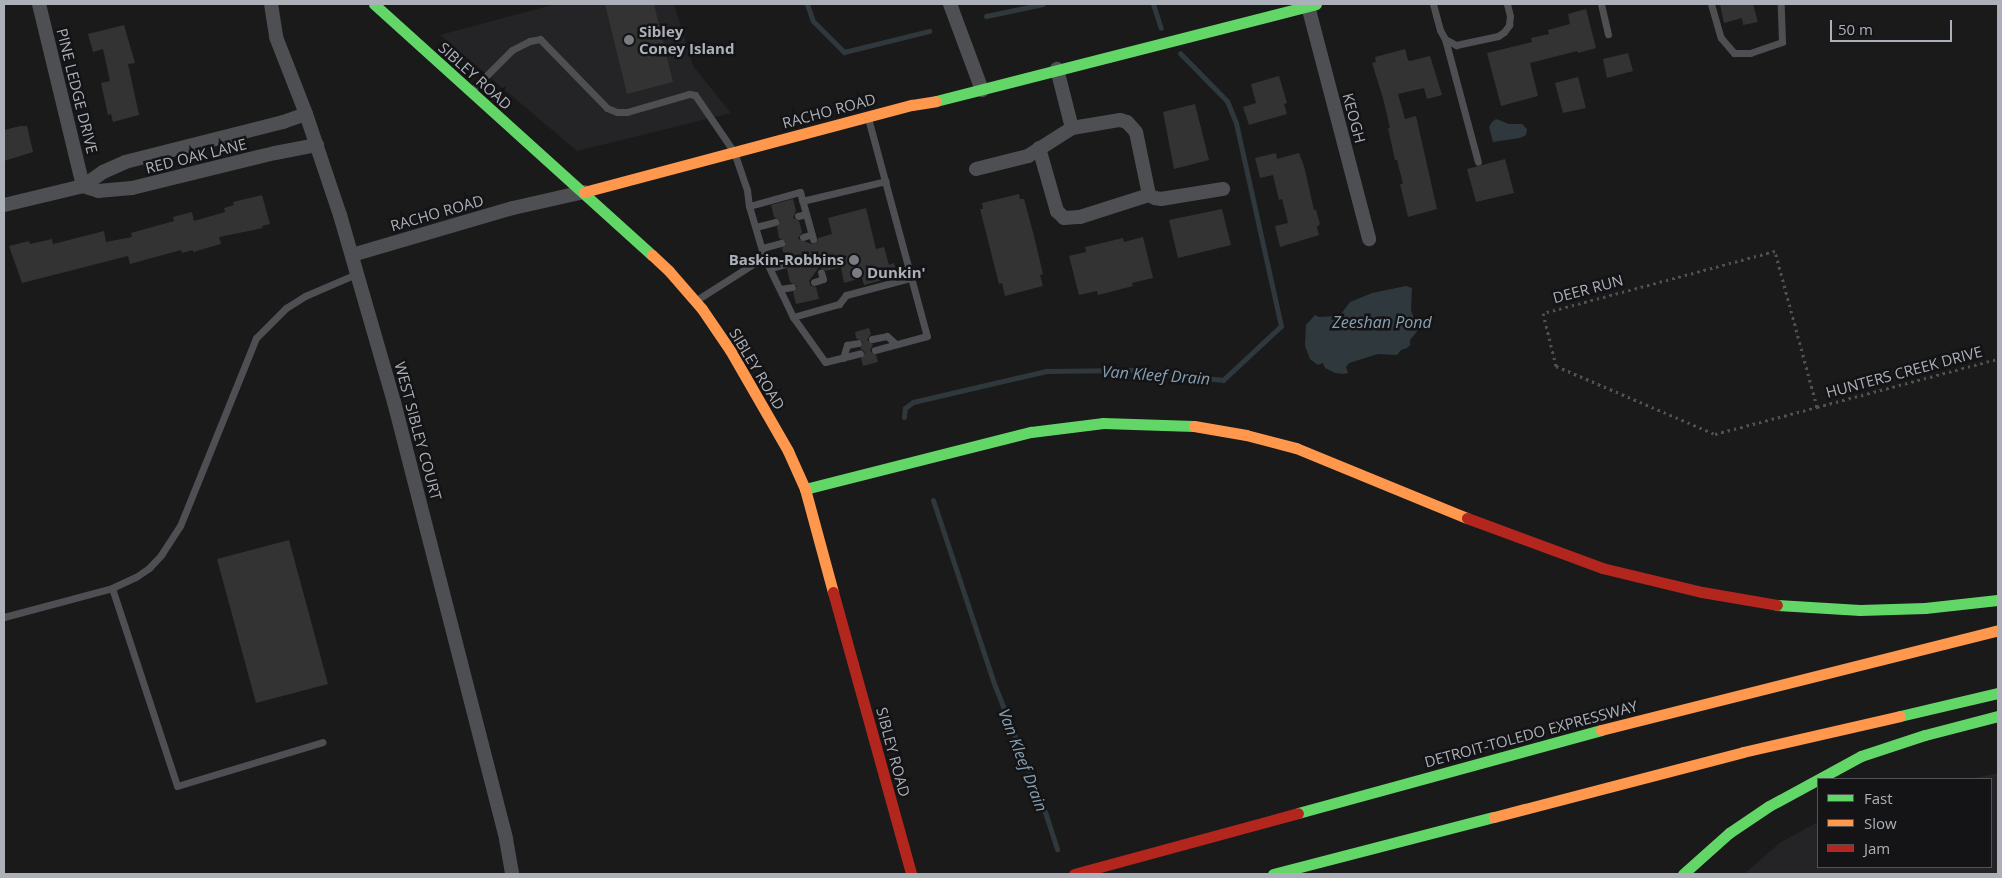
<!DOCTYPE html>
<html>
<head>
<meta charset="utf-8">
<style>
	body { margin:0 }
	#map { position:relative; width:2002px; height:878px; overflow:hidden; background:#1a1a1a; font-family:"Open Sans",sans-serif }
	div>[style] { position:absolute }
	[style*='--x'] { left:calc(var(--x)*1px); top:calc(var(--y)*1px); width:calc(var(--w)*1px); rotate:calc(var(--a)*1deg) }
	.built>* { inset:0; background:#242426 }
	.water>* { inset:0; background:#2f383d }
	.stream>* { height:5px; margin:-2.5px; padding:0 2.5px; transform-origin:2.5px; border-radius:2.5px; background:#2f383d }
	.building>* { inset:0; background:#333334 }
	.path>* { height:3px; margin-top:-1.5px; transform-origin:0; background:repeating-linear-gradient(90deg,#505153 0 2.5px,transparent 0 6.5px) }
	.lane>* { height:7px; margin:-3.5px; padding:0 3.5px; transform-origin:3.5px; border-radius:3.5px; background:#4e4f52 }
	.street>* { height:14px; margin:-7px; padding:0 7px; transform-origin:7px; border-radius:7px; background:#4e4f52 }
	.fast>* { height:11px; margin:-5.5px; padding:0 5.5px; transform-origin:5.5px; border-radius:5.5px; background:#63d668 }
	.slow>* { height:11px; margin:-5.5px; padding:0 5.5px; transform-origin:5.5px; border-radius:5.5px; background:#ff974d }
	.jam>* { height:11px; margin:-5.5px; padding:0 5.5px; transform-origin:5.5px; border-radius:5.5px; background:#b3261e }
	.dots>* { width:14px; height:14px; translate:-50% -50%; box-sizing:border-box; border:2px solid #141416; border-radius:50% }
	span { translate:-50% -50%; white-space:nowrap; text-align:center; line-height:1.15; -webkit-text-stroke:5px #141416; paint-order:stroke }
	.poi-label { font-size:15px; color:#acb1b9; font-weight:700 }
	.left { translate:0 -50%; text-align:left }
	.right { translate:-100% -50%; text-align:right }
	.street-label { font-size:15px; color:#acb1b9 }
	.water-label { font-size:16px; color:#86a0b1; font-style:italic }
	.frame { position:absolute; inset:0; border:5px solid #acb1b9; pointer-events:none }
	.legend { position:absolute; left:1817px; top:778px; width:175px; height:90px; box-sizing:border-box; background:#141416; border:1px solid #515357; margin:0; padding:6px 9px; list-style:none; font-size:15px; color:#acb1b9 }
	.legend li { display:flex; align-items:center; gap:10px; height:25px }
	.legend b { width:25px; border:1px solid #515357 }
	.scale { position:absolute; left:1830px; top:20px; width:122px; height:22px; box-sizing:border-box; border:2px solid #acb1b9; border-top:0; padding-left:6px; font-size:15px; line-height:18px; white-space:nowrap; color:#acb1b9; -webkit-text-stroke:4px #141416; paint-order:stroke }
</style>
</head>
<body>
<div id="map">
	<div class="built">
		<i style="clip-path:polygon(556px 4px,674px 4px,693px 66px,731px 113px,577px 151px,440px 35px)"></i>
		<i style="clip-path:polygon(1998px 773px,1998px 874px,1744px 874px,1781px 842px,1818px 822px,1818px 867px,1991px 867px,1991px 779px,1970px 779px)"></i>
	</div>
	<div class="water">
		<i style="clip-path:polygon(1496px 119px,1509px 124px,1522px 124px,1527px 129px,1526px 135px,1520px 138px,1493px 142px,1489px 127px,1492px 122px)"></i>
		<i style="clip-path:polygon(1406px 286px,1412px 288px,1411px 311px,1419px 329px,1410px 340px,1410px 345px,1407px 348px,1401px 350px,1397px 355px,1378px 354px,1349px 363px,1346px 367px,1348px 373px,1343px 374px,1335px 373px,1325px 368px,1323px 363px,1318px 365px,1310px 359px,1305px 346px,1306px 325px,1315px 315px,1319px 317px,1336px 316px,1341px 314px,1350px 302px,1372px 293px)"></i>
	</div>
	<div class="stream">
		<i style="--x:807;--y:4;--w:18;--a:71"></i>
		<i style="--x:813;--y:21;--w:44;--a:45"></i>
		<i style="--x:844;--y:52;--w:88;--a:-13.9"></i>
		<i style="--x:1153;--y:4;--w:25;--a:72"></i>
		<i style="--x:986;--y:16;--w:58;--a:-11.9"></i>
		<i style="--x:904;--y:417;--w:9;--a:-84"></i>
		<i style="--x:905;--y:408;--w:10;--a:-37"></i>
		<i style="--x:913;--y:402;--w:137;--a:-13.1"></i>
		<i style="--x:1046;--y:371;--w:87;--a:-0.7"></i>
		<i style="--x:1133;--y:370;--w:91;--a:6.3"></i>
		<i style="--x:1223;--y:380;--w:79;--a:-43"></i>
		<i style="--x:1281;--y:326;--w:208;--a:-102.5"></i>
		<i style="--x:1236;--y:123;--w:24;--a:-112"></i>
		<i style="--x:1227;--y:101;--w:67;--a:-134.4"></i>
		<i style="--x:933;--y:500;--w:196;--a:71.6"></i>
		<i style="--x:995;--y:686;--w:139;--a:68.4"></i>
		<i style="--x:1046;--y:815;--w:36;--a:72"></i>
	</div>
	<div class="building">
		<i style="clip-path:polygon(605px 4px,654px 4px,673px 82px,627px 94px)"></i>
		<i style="clip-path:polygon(1720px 4px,1753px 4px,1758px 22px,1743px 25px,1742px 18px,1724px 23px)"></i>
		<i style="clip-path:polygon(1586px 9px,1596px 48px,1578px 53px,1577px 51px,1530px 63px,1538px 96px,1501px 106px,1487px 53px,1532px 42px,1531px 38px,1549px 34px,1548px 30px,1570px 24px,1568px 14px)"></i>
		<i style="clip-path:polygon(124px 25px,135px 63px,128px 64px,139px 115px,113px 122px,111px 114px,108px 115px,101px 83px,110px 81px,103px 49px,93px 52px,88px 34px)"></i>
		<i style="clip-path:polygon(1405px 49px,1408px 60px,1410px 61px,1430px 56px,1442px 95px,1427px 99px,1424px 88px,1398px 94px,1405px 119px,1416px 116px,1437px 209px,1408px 217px,1400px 184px,1403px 184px,1397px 160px,1395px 160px,1388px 128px,1390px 128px,1383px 98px,1372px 63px,1376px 62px,1375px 57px)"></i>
		<i style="clip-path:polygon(1628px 53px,1633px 71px,1607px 78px,1603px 59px)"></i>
		<i style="clip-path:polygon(1279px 76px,1287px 103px,1284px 104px,1287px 114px,1249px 125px,1243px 107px,1256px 103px,1251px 84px)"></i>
		<i style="clip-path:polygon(1578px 77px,1586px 108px,1563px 113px,1555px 83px)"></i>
		<i style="clip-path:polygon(1195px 104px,1209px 160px,1174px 169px,1163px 112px)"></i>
		<i style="clip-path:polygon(20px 126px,27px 126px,33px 152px,4px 161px,4px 130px)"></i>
		<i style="clip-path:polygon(1276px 153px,1277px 159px,1299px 153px,1304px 166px,1314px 210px,1316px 210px,1320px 224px,1317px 227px,1319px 235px,1280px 247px,1275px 226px,1288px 223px,1282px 199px,1279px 200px,1273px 175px,1260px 178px,1255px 158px)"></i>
		<i style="clip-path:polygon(1505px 159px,1514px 193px,1476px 202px,1467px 169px)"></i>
		<i style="clip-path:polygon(1019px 194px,1020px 199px,1024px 199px,1034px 236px,1043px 274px,1040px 275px,1043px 286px,1005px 296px,1002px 283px,999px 284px,980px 209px,983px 209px,982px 203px)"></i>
		<i style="clip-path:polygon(262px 195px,270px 224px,262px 226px,263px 228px,219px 237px,221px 244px,193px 252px,193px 250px,182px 253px,181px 250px,130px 264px,128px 256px,22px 283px,9px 246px,29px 241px,30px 244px,52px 239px,53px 244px,104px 231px,106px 242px,132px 237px,131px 233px,174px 221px,173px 217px,192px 212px,194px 221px,225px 212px,224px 208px,234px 205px,233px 202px)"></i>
		<i style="clip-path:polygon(793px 199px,796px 211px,793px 218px,799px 221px,802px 232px,798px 239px,812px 244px,817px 242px,818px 238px,832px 234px,828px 218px,866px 208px,876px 249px,884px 247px,889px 265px,894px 263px,897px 276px,864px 285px,862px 278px,844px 283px,841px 267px,826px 271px,819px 267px,809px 281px,811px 286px,816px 287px,819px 299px,796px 304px,793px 292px,797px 286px,790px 282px,787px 269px,791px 262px,785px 259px,782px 248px,786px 242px,779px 238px,777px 227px,780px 221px,774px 217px,771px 205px)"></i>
		<i style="clip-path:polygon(1222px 209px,1231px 245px,1178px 258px,1169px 220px)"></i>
		<i style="clip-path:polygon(1143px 237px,1153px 278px,1132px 283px,1133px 286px,1098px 295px,1097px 291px,1079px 295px,1069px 256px,1086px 252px,1085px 247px,1123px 238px,1124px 242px)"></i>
		<i style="clip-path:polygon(869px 328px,871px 334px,867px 340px,873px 344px,870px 351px,876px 355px,878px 362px,863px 366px,861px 358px,865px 352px,860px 348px,863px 342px,856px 338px,855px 332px)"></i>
		<i style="clip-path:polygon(289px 540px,328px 684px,256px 703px,217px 559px)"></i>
	</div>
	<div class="path">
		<i style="--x:1817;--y:407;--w:162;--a:-105.1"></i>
		<i style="--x:1775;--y:251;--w:240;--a:165"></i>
		<i style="--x:1543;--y:313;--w:55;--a:76.2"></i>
		<i style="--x:1556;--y:366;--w:173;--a:23.2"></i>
		<i style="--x:1715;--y:434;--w:106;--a:-14.8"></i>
		<i style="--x:1817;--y:407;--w:187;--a:-14.9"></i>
	</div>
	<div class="lane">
		<i style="--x:1433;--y:4;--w:27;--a:75"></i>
		<i style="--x:1440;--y:30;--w:10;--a:61"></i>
		<i style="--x:1445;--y:39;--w:13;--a:29"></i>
		<i style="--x:1456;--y:45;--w:43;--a:-12.1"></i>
		<i style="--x:1498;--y:36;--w:7;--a:-34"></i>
		<i style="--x:1504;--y:32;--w:9;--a:-54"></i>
		<i style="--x:1509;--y:25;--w:9;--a:-84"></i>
		<i style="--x:1510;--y:16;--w:12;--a:-104"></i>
		<i style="--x:1601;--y:4;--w:31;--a:77"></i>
		<i style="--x:1711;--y:4;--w:35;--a:74"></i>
		<i style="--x:1721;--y:38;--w:20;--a:49"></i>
		<i style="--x:1734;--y:53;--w:16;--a:0"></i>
		<i style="--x:1750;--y:53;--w:34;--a:-19"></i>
		<i style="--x:1782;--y:42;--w:38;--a:-92"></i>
		<i style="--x:1445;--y:39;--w:127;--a:75"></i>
		<i style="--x:471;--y:91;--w:58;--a:-45"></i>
		<i style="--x:512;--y:50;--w:20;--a:-27"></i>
		<i style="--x:530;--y:41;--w:10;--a:-11"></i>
		<i style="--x:540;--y:39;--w:96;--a:45.8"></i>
		<i style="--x:607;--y:108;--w:11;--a:22"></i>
		<i style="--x:617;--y:112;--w:10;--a:0"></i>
		<i style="--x:627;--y:112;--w:65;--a:-16.2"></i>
		<i style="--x:689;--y:94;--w:6;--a:9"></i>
		<i style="--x:695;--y:95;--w:69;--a:55.6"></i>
		<i style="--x:734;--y:152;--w:40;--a:71.1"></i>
		<i style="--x:747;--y:190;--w:16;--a:83"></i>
		<i style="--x:749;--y:206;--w:53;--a:73.6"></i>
		<i style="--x:764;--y:257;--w:67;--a:64.2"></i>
		<i style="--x:793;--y:317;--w:55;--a:54.6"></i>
		<i style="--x:825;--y:362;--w:36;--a:-14"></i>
		<i style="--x:868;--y:118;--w:226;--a:74.9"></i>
		<i style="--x:927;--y:336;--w:54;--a:164.9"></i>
		<i style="--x:802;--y:201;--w:86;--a:-13.4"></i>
		<i style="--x:749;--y:206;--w:53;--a:-15.4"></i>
		<i style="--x:800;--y:192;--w:49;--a:74.5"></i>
		<i style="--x:798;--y:216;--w:8;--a:-14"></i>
		<i style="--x:756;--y:227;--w:20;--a:-15"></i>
		<i style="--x:803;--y:237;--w:9;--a:-18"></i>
		<i style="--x:762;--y:248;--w:20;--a:-15"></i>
		<i style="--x:770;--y:268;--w:16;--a:-14"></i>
		<i style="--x:814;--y:282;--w:9;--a:-18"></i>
		<i style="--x:823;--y:279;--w:7;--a:-106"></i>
		<i style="--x:780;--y:289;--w:12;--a:-9"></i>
		<i style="--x:695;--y:301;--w:82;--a:-32.5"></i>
		<i style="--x:793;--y:317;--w:48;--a:-15.8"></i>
		<i style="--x:839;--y:304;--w:11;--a:-52"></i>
		<i style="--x:846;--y:295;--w:66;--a:-14.9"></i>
		<i style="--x:872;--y:339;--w:15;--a:-11"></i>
		<i style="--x:887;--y:336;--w:12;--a:42"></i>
		<i style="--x:843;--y:358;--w:14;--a:-73"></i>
		<i style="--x:847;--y:345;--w:11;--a:-10"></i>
		<i style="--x:112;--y:588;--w:208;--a:71.8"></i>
		<i style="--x:177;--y:786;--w:152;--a:-16.8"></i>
		<i style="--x:4;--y:617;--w:112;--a:-15"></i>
		<i style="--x:112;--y:588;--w:26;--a:-25"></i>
		<i style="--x:136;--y:577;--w:16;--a:-35"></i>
		<i style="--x:149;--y:568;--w:18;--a:-47"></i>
		<i style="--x:161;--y:555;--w:35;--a:-57"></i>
		<i style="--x:180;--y:526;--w:203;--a:-68"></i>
		<i style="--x:256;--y:338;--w:42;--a:-45"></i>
		<i style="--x:286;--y:308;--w:22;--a:-32"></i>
		<i style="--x:305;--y:296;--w:56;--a:-23.3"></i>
	</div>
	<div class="street">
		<i style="--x:39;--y:4;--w:187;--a:76.4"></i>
		<i style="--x:271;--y:4;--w:33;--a:81"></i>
		<i style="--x:276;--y:37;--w:83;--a:68.7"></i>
		<i style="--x:306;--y:114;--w:107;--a:71.4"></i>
		<i style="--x:340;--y:215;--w:195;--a:73.9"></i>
		<i style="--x:394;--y:402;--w:451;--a:75.6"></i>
		<i style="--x:506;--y:839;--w:36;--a:80"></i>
		<i style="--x:950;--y:4;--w:92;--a:69.6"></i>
		<i style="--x:1308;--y:6;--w:241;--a:75.3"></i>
		<i style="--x:1072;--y:128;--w:49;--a:-9.5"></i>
		<i style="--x:1120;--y:120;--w:7;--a:16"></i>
		<i style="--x:1127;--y:122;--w:13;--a:48"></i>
		<i style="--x:1136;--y:132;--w:64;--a:78.3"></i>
		<i style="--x:1149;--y:195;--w:7;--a:27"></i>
		<i style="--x:1155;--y:198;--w:6;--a:9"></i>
		<i style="--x:1161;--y:199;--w:63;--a:-9.2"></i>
		<i style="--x:1039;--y:148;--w:66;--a:74.1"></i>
		<i style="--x:1057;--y:211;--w:10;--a:45"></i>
		<i style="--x:1064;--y:218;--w:16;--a:-4"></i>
		<i style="--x:1080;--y:217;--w:72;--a:-17.7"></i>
		<i style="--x:976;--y:169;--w:54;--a:-14"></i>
		<i style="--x:1028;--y:156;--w:52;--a:-32.5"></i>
		<i style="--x:1072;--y:128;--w:61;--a:-104.3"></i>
		<i style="--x:83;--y:186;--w:16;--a:18"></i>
		<i style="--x:98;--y:191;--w:34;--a:-5"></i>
		<i style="--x:132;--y:188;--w:147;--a:-13.8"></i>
		<i style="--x:275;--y:153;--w:43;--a:-10.8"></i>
		<i style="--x:4;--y:205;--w:81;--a:-13.5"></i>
		<i style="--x:83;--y:186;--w:24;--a:-35"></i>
		<i style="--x:103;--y:172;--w:24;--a:-24"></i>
		<i style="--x:125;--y:162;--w:163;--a:-14.2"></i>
		<i style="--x:283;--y:122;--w:24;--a:-19"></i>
		<i style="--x:352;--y:255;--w:168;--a:-16.3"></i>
		<i style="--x:513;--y:208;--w:73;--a:-12.7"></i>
	</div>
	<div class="fast">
		<i style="--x:374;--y:4;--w:375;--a:42.1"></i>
		<i style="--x:936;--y:101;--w:392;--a:-14.3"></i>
		<i style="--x:805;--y:489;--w:233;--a:-14.2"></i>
		<i style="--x:1031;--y:432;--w:73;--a:-7.1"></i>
		<i style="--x:1103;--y:423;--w:91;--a:1.9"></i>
		<i style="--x:1777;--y:605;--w:83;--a:3.4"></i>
		<i style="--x:1860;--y:610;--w:65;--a:-1.8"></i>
		<i style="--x:1925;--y:608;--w:73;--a:-6.3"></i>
		<i style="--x:1900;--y:716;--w:101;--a:-13.2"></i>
		<i style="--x:1298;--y:813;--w:314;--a:-15.3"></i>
		<i style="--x:1273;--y:874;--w:228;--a:-14.5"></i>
		<i style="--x:1683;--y:874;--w:62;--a:-41.7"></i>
		<i style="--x:1729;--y:833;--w:48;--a:-34"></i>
		<i style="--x:1769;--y:806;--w:105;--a:-28.5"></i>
		<i style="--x:1861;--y:756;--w:67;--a:-18.2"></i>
		<i style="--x:1925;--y:735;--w:75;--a:-14.6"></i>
	</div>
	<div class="slow">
		<i style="--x:584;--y:192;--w:339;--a:-14.9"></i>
		<i style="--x:912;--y:105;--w:24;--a:-9"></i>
		<i style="--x:652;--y:255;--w:23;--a:43"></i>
		<i style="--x:669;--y:271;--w:50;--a:49"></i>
		<i style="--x:702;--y:309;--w:50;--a:55.7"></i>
		<i style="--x:730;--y:350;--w:116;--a:60.1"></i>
		<i style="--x:788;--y:451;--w:42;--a:65.9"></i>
		<i style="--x:805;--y:489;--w:107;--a:74.8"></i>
		<i style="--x:1194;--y:426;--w:53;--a:9.8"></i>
		<i style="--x:1246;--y:435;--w:52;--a:14.6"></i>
		<i style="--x:1296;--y:448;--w:185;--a:22.3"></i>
		<i style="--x:1601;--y:730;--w:409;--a:-14.1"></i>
		<i style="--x:1494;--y:817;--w:257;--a:-14.6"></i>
		<i style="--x:1743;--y:752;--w:161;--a:-12.9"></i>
	</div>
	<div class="jam">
		<i style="--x:1467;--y:518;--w:144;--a:20.3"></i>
		<i style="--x:1602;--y:568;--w:103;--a:13.5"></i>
		<i style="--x:1702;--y:592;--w:76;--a:9.8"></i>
		<i style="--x:833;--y:592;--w:293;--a:74.5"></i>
		<i style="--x:1074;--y:874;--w:232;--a:-15.2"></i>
	</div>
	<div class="dots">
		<i style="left:629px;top:40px;background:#797c81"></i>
		<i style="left:854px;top:260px;background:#797c81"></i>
		<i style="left:857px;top:273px;background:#797c81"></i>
	</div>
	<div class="poi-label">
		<span class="left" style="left:639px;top:40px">Sibley<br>Coney Island</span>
		<span class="right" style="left:844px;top:260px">Baskin-Robbins</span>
		<span class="left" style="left:867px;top:273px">Dunkin'</span>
	</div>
	<div class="street-label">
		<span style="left:475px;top:76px;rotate:42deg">SIBLEY ROAD</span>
		<span style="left:77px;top:91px;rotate:76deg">PINE LEDGE DRIVE</span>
		<span style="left:829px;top:111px;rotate:-15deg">RACHO ROAD</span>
		<span style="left:1354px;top:118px;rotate:75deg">KEOGH</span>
		<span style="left:196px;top:156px;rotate:-14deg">RED OAK LANE</span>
		<span style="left:437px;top:213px;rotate:-16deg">RACHO ROAD</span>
		<span style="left:1588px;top:289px;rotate:-15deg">DEER RUN</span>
		<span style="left:757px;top:369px;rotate:59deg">SIBLEY ROAD</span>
		<span style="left:1904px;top:372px;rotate:-15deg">HUNTERS CREEK DRIVE</span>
		<span style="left:418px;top:431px;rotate:75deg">WEST SIBLEY COURT</span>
		<span style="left:1531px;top:734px;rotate:-15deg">DETROIT-TOLEDO EXPRESSWAY</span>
		<span style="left:893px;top:752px;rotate:75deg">SIBLEY ROAD</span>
	</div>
	<div class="water-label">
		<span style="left:1382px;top:322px">Zeeshan Pond</span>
		<span style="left:1156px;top:375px;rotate:4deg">Van Kleef Drain</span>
		<span style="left:1023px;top:760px;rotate:69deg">Van Kleef Drain</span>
	</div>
	<div class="frame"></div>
	<ul class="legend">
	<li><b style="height:6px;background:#63d668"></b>Fast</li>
	<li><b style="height:6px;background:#ff974d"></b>Slow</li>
	<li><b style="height:6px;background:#b3261e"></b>Jam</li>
	</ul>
	<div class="scale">50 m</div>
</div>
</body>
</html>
